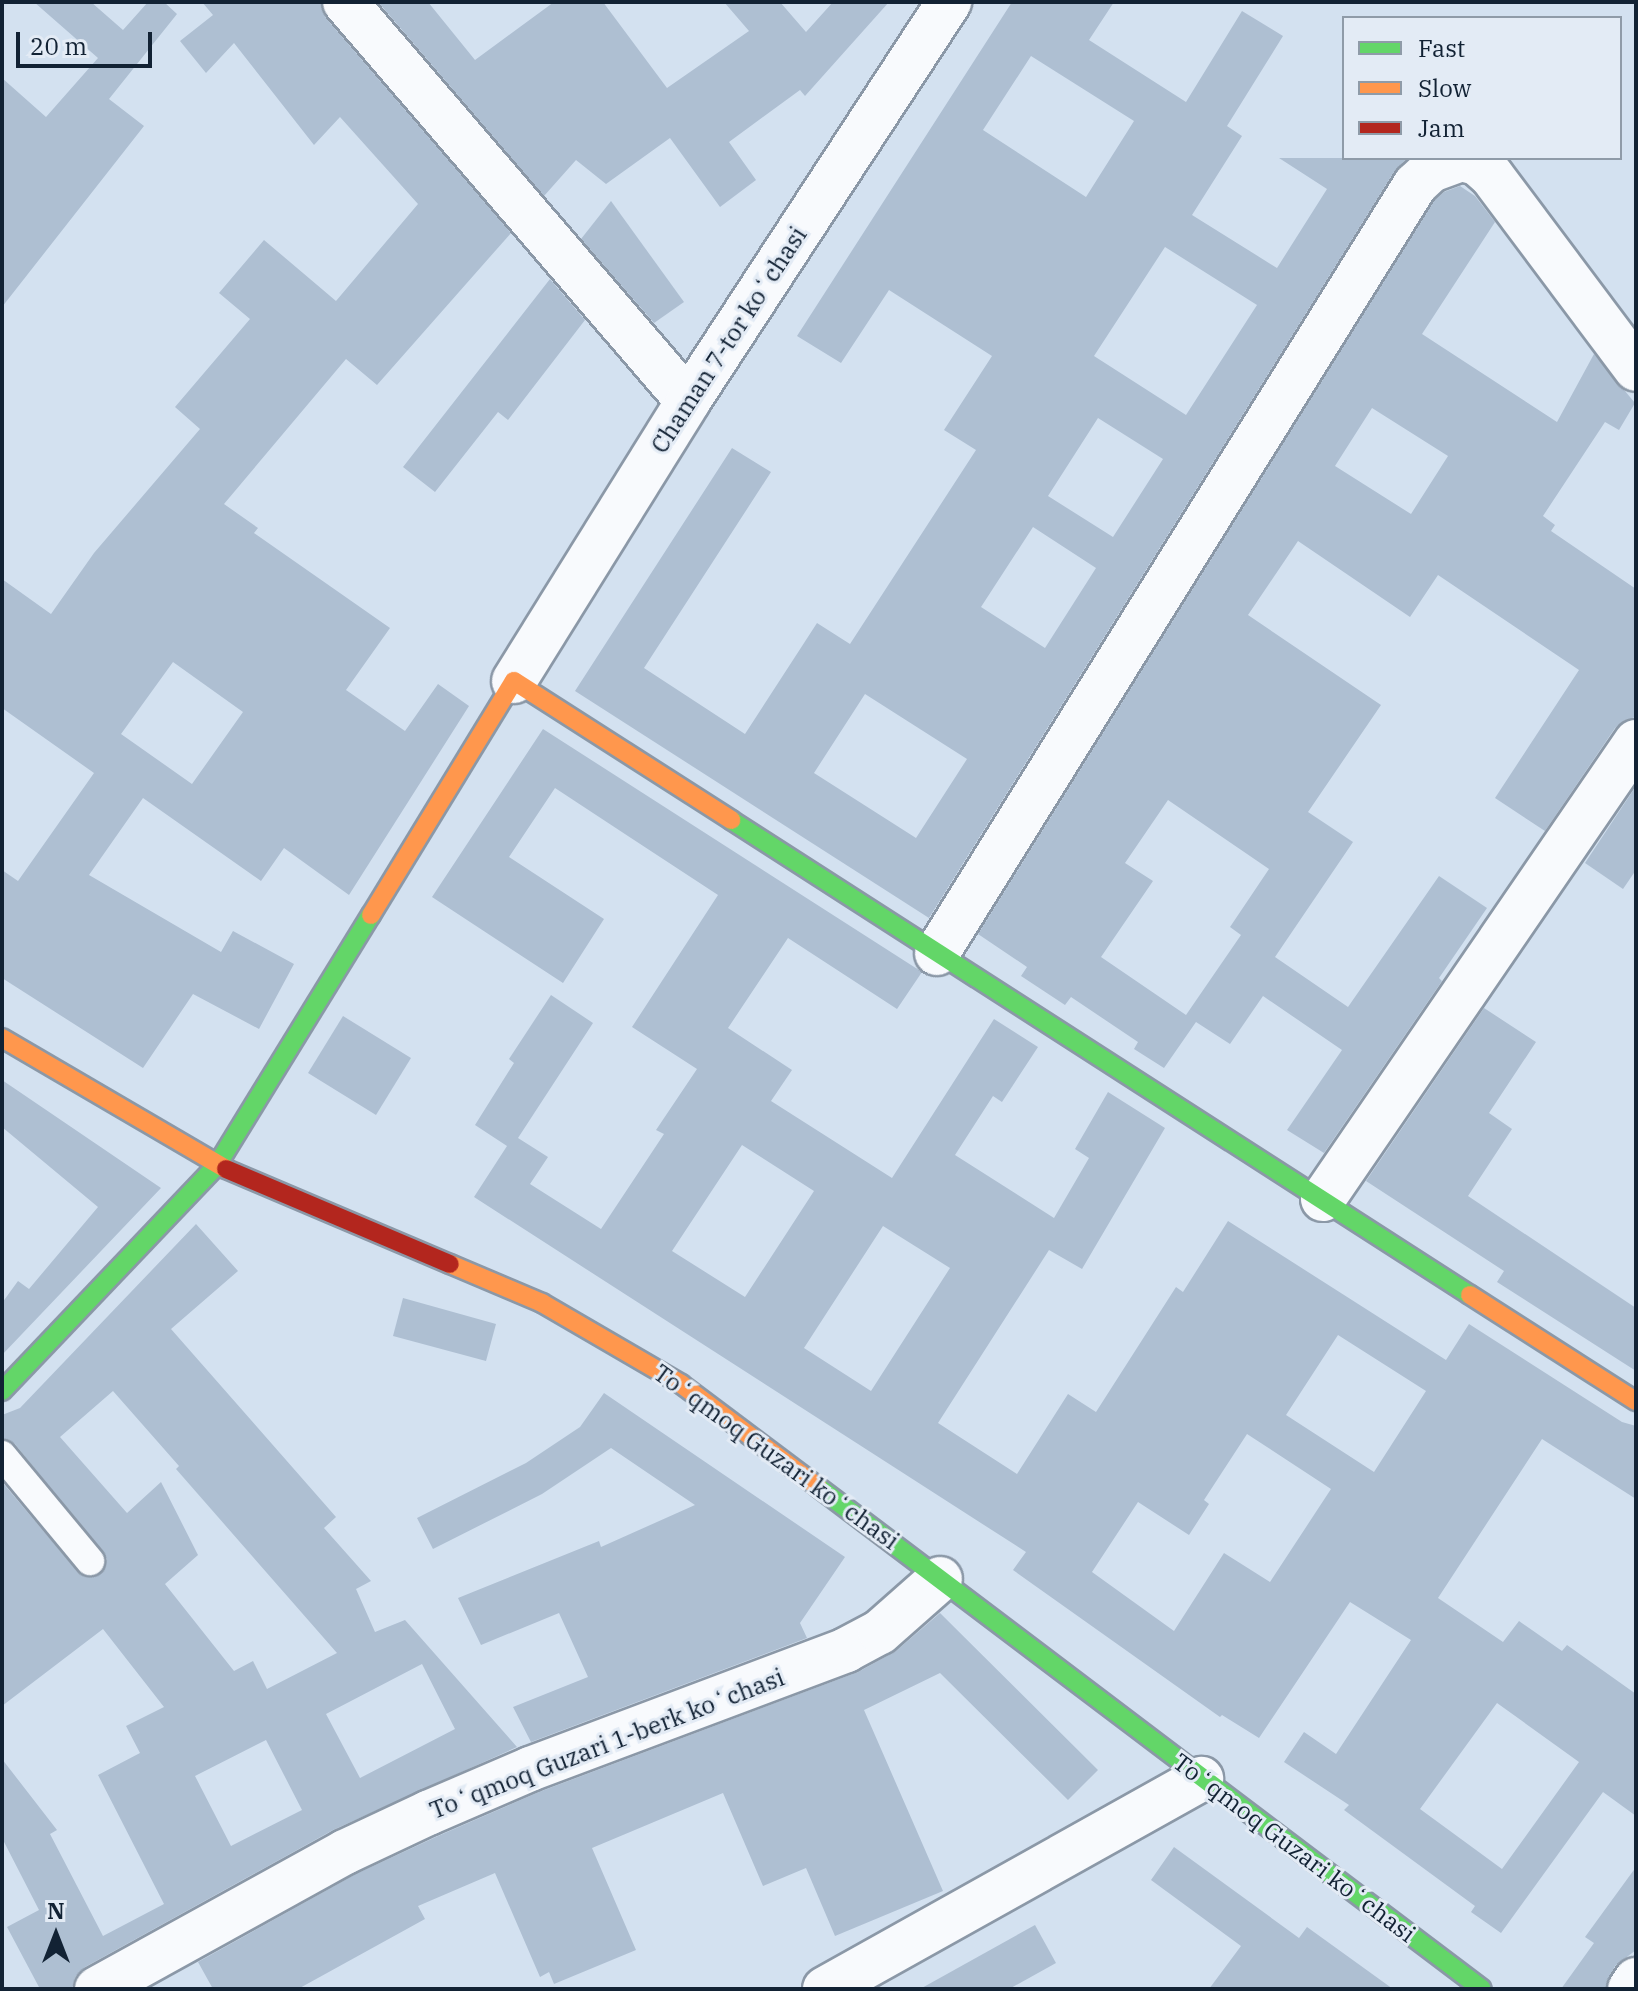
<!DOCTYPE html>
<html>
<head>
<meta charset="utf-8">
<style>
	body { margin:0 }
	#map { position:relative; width:1638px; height:1991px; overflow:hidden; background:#d3e1f0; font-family:"IBM Plex Serif",serif }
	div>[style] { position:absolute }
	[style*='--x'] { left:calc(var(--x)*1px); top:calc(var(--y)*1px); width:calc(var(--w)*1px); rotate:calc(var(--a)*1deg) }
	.building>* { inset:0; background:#aebfd2 }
	.roads { filter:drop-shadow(2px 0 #8b98a7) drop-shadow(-2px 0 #8b98a7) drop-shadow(0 2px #8b98a7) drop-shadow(0 -2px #8b98a7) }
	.lane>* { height:28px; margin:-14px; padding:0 14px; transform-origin:14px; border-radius:14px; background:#f8fafd }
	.street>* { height:44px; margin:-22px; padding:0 22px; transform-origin:22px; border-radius:22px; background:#f8fafd }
	.fast>* { height:18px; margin:-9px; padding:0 9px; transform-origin:9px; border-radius:9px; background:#63d668 }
	.slow>* { height:18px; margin:-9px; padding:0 9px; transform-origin:9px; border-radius:9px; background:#ff974d }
	.jam>* { height:18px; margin:-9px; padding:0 9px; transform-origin:9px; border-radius:9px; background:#b3261e }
	span { translate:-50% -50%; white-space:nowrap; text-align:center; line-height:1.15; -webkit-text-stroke:6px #e3ebf5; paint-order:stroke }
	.street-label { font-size:24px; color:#122234 }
	.frame { position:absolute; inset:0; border:4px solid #122234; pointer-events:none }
	.legend { position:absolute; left:1342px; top:16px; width:280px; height:144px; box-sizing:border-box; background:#e3ebf5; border:2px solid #8f9ba8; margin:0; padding:10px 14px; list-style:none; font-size:24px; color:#122234 }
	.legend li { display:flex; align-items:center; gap:16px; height:40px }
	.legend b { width:40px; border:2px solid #8f9ba8 }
	.north { position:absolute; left:16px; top:1895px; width:80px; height:80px; -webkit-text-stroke:6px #e3ebf5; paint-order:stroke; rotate:0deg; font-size:22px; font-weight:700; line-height:32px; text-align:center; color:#122234 }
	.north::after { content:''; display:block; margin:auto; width:28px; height:36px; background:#122234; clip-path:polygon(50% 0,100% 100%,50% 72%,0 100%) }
	.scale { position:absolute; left:16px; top:32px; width:136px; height:36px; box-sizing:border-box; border:4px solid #122234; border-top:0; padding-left:10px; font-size:24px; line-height:28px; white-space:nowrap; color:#122234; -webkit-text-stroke:6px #e3ebf5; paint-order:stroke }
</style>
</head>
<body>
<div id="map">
	<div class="building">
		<i style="clip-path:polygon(34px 2px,91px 2px,123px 30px,148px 2px,164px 2px,177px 14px,109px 99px,144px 126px,2px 307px,2px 78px,46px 117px,98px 58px)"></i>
		<i style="clip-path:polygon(evenodd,202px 2px,321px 2px,326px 18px,511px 233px,377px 385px,346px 359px,224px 504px,258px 528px,254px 533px,390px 628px,346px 690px,405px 731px,438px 684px,469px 706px,349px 895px,284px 848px,261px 881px,143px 798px,89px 875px,221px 952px,233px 931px,294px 964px,259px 1029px,193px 994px,143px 1068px,2px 978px,2px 870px,18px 881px,94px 773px,2px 708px,2px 579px,51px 614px,94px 553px,200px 429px,175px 407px,250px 319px,219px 293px,264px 240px,336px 301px,418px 204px,340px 117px,314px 145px,234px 43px,206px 73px,180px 41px,213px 15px,202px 2px,173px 662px,243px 712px,192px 784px,121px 734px,173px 662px)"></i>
		<i style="clip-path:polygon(378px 2px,428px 2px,475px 60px,554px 2px,603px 2px,667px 88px,749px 31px,724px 2px,780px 2px,806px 32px,833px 2px,889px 2px,805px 96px,800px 90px,729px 142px,756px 180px,720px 207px,670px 138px,606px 184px,576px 160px,544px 196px)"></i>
		<i style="clip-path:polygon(evenodd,1012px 2px,1114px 2px,1089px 40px,1186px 102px,1242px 11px,1283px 36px,1227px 126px,1242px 136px,1192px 215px,1277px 268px,1327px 189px,1279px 158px,1407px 158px,1394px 172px,929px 918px,575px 691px,732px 448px,771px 472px,644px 668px,745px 734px,817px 623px,850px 644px,976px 450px,944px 430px,992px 356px,889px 290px,841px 363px,797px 336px,1012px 2px,1031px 56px,1134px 121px,1086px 197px,983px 130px,1031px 56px,1012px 2px,1165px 247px,1257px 305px,1186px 415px,1094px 356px,1165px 247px,1012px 2px,1098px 418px,1163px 459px,1113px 537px,1048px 496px,1098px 418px,1012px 2px,1033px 527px,1096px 568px,1045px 648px,981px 607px,1033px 527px,1012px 2px,865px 694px,967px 759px,916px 838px,814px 773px,865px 694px)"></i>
		<i style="clip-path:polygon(evenodd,1460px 186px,1475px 196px,1495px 222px,1422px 334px,1557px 422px,1594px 354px,1635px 403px,1619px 430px,1605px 422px,1543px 516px,1555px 525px,1551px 531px,1636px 589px,1636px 717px,1625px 720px,1615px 728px,1545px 831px,1495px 798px,1579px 670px,1438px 575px,1410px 617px,1298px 541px,1248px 615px,1381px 705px,1308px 812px,1353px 842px,1275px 957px,1348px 1007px,1439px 876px,1487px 908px,1439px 978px,1442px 981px,1324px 1153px,1287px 1130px,1342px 1050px,1263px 996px,1230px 1044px,1196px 1022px,1164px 1068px,1134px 1049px,1138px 1042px,1071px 997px,1065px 1005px,1021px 976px,1027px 967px,978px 934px,1434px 201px,1444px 192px,1460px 186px,1372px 408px,1448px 456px,1411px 514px,1335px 466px,1372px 408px,1460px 186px,1168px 800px,1269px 869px,1230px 927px,1241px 935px,1186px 1015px,1101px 957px,1153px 881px,1125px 863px,1168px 800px)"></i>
		<i style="clip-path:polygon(611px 201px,684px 302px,654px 323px,581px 239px)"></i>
		<i style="clip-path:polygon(550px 279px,585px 320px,508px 420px,498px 412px,435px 492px,403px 467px)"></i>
		<i style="clip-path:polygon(evenodd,543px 729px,922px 972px,897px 1009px,788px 938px,728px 1028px,792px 1070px,771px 1101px,892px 1178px,994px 1019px,1038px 1047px,1002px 1102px,993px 1096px,955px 1155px,1054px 1218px,1089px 1158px,1075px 1149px,1108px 1092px,1165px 1128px,1082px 1269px,1049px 1250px,938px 1423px,1017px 1474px,1068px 1394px,1096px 1412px,1176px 1287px,1183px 1292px,1228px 1221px,1446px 1360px,1469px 1324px,1622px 1422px,1636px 1426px,1636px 1499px,1542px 1439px,1438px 1598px,1503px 1642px,1519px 1621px,1562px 1651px,1567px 1645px,1636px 1694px,1636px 1816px,1603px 1792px,1501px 1933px,1471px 1912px,1475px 1906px,1344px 1810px,1349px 1805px,1284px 1762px,1304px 1732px,1336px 1754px,1411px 1640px,1350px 1602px,1259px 1738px,1222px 1715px,1220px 1717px,1013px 1570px,1026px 1552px,474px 1197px,507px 1146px,475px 1125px,514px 1063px,509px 1059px,551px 995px,593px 1023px,518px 1138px,548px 1157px,530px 1184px,601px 1229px,664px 1134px,656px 1130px,697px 1069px,632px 1027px,718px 895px,631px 838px,555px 788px,509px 857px,604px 919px,563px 983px,432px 897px,543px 729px,742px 1145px,814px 1191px,745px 1297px,672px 1251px,742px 1145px,543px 729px,883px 1226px,950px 1268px,871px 1391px,804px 1348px,883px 1226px,543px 729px,1338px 1335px,1426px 1391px,1374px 1472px,1286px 1415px,1338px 1335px,543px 729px,1247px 1434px,1331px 1489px,1270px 1582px,1224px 1553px,1174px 1631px,1092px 1572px,1138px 1502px,1189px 1535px,1209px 1504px,1204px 1500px,1247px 1434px,543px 729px,1497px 1703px,1579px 1762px,1502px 1869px,1420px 1809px,1497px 1703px)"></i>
		<i style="clip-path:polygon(1636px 786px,1636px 870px,1623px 889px,1585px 863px)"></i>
		<i style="clip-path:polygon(1484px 1008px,1536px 1042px,1489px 1113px,1512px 1129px,1468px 1196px,1636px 1308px,1636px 1371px,1497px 1282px,1504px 1271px,1366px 1181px)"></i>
		<i style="clip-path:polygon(343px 1016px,411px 1058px,376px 1115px,308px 1073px)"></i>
		<i style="clip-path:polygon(2px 1080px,161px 1188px,2px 1355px,2px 1303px,18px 1281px,29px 1289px,98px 1207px,2px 1127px)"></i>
		<i style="clip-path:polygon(evenodd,196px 1224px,238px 1271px,171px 1329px,336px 1517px,324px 1528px,371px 1581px,356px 1589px,375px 1632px,405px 1620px,517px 1747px,333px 1830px,85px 1967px,75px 1977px,72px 1989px,40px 1989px,7px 1927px,39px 1910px,2px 1838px,2px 1759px,57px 1830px,50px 1834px,103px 1936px,164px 1904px,98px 1775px,140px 1753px,126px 1726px,164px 1707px,103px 1629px,2px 1706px,2px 1482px,78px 1572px,85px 1577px,100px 1574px,107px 1559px,15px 1444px,2px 1438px,2px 1415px,20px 1408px,196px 1224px,113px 1391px,179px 1466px,176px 1469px,337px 1653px,267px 1689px,253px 1661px,234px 1671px,165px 1584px,198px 1555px,161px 1482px,127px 1513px,60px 1437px,113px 1391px,196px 1224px,422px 1664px,455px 1729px,360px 1778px,326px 1714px,422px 1664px,196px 1224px,266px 1740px,302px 1810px,231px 1846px,195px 1776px,266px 1740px)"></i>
		<i style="clip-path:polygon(403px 1298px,496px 1324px,486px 1361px,393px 1336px)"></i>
		<i style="clip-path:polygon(604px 1393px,845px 1557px,800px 1623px,807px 1638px,531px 1742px,513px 1707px,588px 1677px,559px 1613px,481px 1645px,458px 1598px,599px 1541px,601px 1547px,695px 1505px,611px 1448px,542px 1494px,433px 1549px,417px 1518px,526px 1463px,580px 1427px)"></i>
		<i style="clip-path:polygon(940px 1613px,1098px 1770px,1068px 1800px,940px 1673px,864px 1710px,943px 1891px,835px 1936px,806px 1868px,763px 1886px,723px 1793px,592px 1848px,636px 1950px,554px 1984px,549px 1972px,540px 1977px,495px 1873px,418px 1906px,425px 1919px,298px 1989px,213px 1989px,198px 1962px,356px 1874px,438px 1836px,539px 1792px,858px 1672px,896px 1651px)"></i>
		<i style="clip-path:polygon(1174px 1847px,1299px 1938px,1307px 1927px,1393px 1989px,1209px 1989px,1241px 1946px,1151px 1880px)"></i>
		<i style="clip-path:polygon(1636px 1867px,1636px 1950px,1615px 1966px,1605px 1989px,1561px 1989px,1594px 1943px,1585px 1937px)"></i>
		<i style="clip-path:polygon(1035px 1925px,1056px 1963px,1009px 1989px,920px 1989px)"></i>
	</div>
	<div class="roads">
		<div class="lane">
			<i style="--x:2;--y:1455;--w:138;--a:50.3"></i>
		</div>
		<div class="street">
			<i style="--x:345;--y:2;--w:526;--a:49.32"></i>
			<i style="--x:514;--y:681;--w:330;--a:-58.1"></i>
			<i style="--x:688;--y:401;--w:477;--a:-56.8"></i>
			<i style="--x:937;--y:953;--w:905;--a:-58.1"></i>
			<i style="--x:1415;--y:185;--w:22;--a:-43"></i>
			<i style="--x:1431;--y:170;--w:32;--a:-20"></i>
			<i style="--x:1461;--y:159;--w:16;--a:14"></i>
			<i style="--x:1477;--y:163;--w:18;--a:41"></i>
			<i style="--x:1491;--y:175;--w:242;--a:53.2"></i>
			<i style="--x:1323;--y:1199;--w:554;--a:-55.59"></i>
			<i style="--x:97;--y:1989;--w:283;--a:-28.9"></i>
			<i style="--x:345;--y:1852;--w:92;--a:-25.2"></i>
			<i style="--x:428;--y:1813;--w:111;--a:-23.3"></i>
			<i style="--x:530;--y:1769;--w:338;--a:-20.6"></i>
			<i style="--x:846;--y:1650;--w:38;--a:-28"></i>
			<i style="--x:880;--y:1632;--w:80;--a:-41.5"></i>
			<i style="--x:825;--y:1989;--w:431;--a:-29.2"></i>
			<i style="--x:1630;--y:1989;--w:11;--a:-56"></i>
		</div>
		<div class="fast">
			<i style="--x:731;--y:820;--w:878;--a:32.73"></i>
			<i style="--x:2;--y:1391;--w:312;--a:-46.4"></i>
			<i style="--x:217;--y:1165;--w:294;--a:-58.4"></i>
			<i style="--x:818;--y:1487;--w:832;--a:37.09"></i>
		</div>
		<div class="slow">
			<i style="--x:371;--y:915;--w:274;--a:-58.6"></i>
			<i style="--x:514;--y:681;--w:258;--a:32.6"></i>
			<i style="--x:2;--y:1038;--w:259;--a:30.3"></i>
			<i style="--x:450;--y:1264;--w:100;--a:23"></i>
			<i style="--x:542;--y:1303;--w:161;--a:30.2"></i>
			<i style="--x:681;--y:1384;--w:171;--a:36.9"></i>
			<i style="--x:1470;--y:1295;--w:197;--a:32.6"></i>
		</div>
		<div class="jam">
			<i style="--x:226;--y:1169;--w:243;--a:23"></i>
		</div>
	</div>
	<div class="street-label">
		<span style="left:729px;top:340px;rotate:-57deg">Chaman 7-tor koʻchasi</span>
		<span style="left:776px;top:1457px;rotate:36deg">Toʻqmoq Guzari koʻchasi</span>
		<span style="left:607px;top:1744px;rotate:-21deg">Toʻqmoq Guzari 1-berk koʻchasi</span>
		<span style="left:1294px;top:1848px;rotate:37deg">Toʻqmoq Guzari koʻchasi</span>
	</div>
	<div class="frame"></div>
	<ul class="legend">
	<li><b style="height:10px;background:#63d668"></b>Fast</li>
	<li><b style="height:10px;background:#ff974d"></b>Slow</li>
	<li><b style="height:10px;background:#b3261e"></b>Jam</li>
	</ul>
	<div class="north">N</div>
	<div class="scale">20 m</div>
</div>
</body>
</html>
